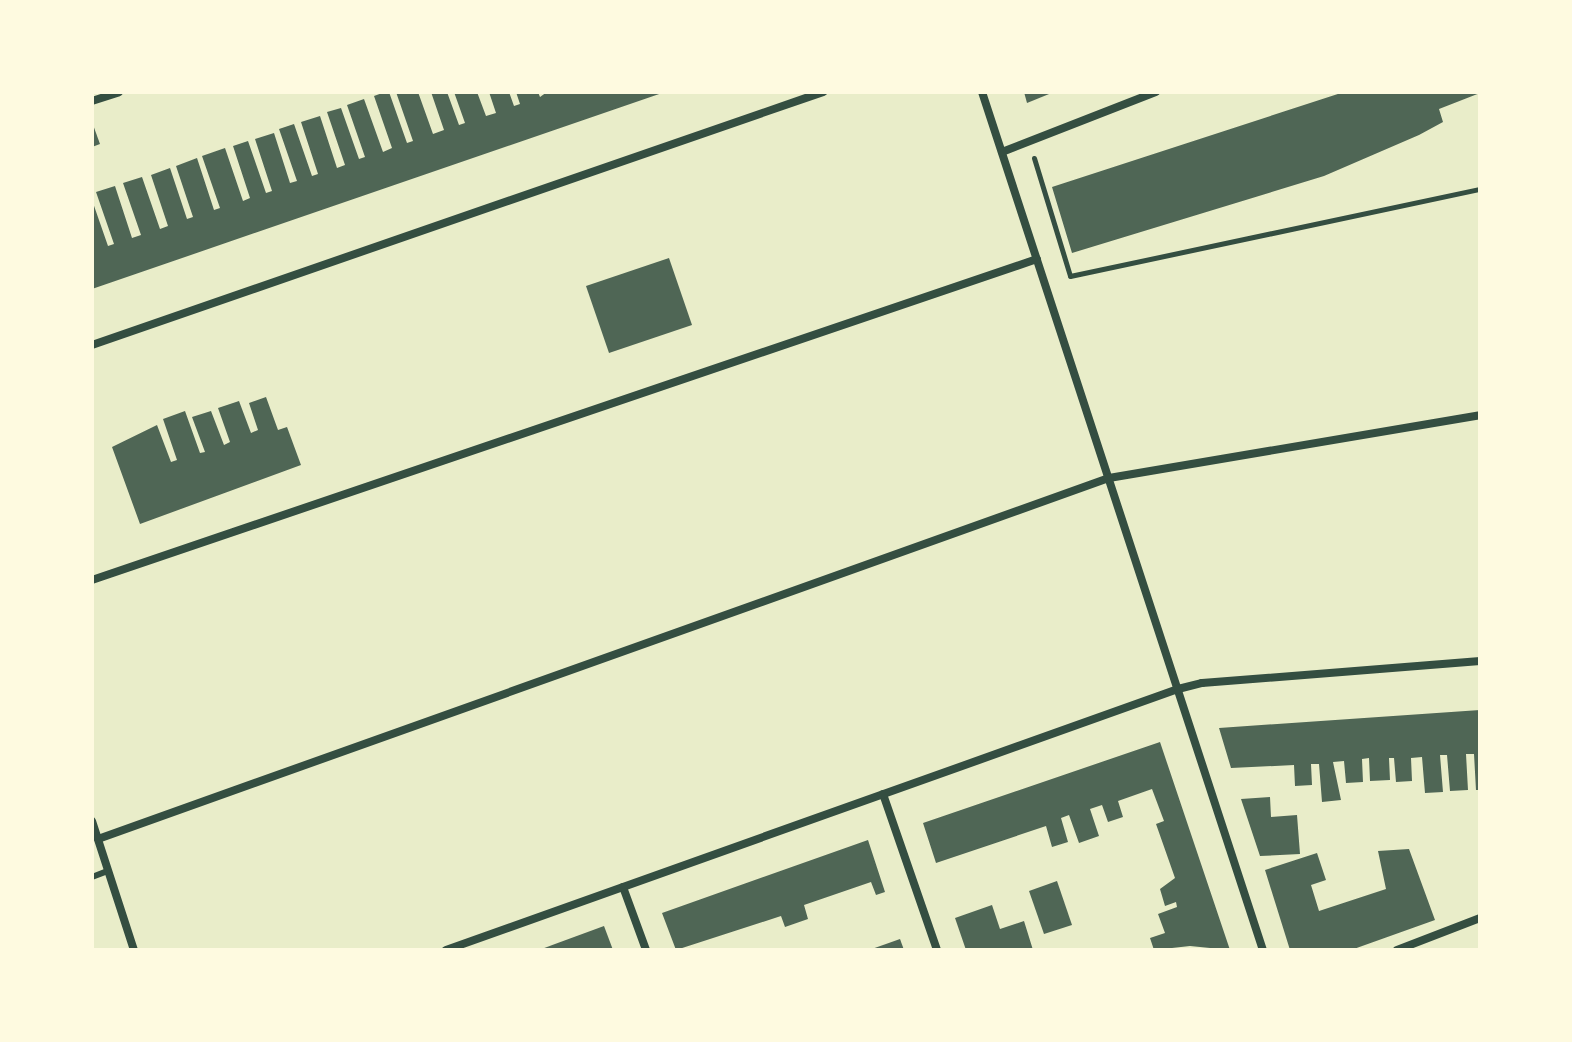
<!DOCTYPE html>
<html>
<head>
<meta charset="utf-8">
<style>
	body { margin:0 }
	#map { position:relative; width:1572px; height:1042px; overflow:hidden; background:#e9edc9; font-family:Helvetica,sans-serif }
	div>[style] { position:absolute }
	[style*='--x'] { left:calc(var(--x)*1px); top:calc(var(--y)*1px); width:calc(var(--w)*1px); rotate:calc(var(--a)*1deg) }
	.building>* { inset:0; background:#4f6655 }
	.path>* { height:5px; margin:-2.5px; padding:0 2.5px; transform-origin:2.5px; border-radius:2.5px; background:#344e41 }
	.service>* { height:6px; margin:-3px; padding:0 3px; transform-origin:3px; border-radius:3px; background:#344e41 }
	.minor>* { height:8px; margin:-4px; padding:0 4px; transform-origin:4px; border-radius:4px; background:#344e41 }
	span { translate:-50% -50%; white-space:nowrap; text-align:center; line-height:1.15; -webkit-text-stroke:8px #fefae0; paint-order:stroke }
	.frame { position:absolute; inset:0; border:94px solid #fefae0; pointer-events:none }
</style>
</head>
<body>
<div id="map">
	<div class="building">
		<i style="clip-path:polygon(385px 92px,389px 92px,407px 143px,413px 141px,396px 92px,418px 92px,433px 134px,444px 130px,431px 92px,447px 92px,459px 125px,465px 123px,454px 92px,477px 92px,486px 116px,496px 113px,489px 92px,509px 92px,514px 106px,520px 104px,516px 92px,538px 92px,540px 97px,547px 92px,665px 92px,92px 289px,92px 200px,108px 246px,114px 244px,96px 192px,115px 186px,132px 238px,141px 235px,123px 183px,142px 177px,160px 229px,168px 226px,151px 175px,170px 168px,187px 219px,193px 217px,176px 166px,197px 158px,214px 210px,220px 208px,202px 156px,225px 148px,243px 201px,250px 198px,233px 146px,248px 141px,266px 193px,272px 191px,255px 139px,274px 133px,290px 183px,297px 181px,279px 129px,294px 124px,312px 176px,318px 174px,301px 122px,320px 116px,337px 168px,345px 165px,327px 112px,341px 108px,359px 159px,365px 157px,347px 105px,364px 99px,383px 152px,392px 148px,374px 96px)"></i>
		<i style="clip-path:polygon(1024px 92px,1054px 92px,1027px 103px)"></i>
		<i style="clip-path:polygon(1344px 92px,1480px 93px,1439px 109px,1443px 122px,1419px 135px,1324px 176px,1072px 253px,1052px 187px)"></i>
		<i style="clip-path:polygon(92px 122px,100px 144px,92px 147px)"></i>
		<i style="clip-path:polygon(669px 258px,692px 325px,609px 353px,586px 286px)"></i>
		<i style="clip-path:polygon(266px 397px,278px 430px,287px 427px,301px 465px,140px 524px,112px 447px,157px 425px,171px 462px,177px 460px,163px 419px,185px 411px,200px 453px,205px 452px,192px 417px,211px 411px,224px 445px,230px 442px,218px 408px,239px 401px,251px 433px,258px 430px,249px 403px)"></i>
		<i style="clip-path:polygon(1480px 710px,1480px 790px,1476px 790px,1474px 754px,1466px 754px,1468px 790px,1450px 791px,1447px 755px,1440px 755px,1443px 792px,1425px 793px,1422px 757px,1411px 758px,1412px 781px,1396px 782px,1394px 758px,1389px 758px,1390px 780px,1370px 781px,1369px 758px,1362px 759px,1363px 782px,1346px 783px,1344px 761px,1333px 762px,1341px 800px,1322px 802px,1319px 764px,1311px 764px,1312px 785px,1295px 786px,1294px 765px,1231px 768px,1219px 728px)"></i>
		<i style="clip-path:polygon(1160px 742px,1230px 950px,1190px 946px,1154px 950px,1150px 938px,1165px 933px,1158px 914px,1177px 907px,1176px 902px,1165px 906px,1160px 889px,1175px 878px,1156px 824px,1164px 821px,1152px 789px,1118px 801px,1123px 817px,1108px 822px,1102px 805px,1090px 809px,1099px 836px,1079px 843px,1069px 815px,1061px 818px,1068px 842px,1052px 847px,1046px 826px,936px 863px,923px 823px)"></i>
		<i style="clip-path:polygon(1270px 797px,1271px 817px,1297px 815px,1300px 854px,1260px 856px,1241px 799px)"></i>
		<i style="clip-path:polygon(868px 840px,885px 892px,876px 895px,871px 882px,804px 905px,808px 919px,785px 927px,781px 916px,676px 950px,662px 913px)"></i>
		<i style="clip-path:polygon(1409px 849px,1435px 920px,1351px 950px,1290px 950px,1265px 870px,1317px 853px,1326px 880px,1311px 885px,1319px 911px,1386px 889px,1378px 851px)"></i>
		<i style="clip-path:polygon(1057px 881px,1072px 925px,1044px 934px,1029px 891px)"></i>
		<i style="clip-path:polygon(992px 905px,1000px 929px,1024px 921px,1033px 950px,966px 950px,955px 918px)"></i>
		<i style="clip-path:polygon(604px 926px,613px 950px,539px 950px,555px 944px)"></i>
		<i style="clip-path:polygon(900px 939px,904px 950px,869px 950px)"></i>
	</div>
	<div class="path">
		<i style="--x:1034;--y:158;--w:123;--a:73"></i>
		<i style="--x:1070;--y:276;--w:419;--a:-12"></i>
	</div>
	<div class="service">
		<i style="--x:92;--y:877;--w:17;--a:-21"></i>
	</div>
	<div class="minor">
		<i style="--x:982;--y:92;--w:903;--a:71.87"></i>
		<i style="--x:92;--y:101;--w:28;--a:-18"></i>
		<i style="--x:1002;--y:152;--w:165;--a:-21.3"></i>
		<i style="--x:92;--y:345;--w:774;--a:-19.09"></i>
		<i style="--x:92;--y:580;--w:998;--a:-18.76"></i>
		<i style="--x:883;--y:794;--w:165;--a:70.9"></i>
		<i style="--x:92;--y:821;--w:136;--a:72"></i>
		<i style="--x:98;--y:839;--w:1074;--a:-19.65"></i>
		<i style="--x:1109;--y:478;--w:376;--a:-9.6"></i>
		<i style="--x:623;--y:887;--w:67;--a:69.9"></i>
		<i style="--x:446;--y:950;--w:777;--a:-19.62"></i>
		<i style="--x:1178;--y:689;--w:25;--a:-14"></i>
		<i style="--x:1202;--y:683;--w:279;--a:-4.5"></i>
		<i style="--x:1397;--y:950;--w:89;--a:-21.1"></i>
	</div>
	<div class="frame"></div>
</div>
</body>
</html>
